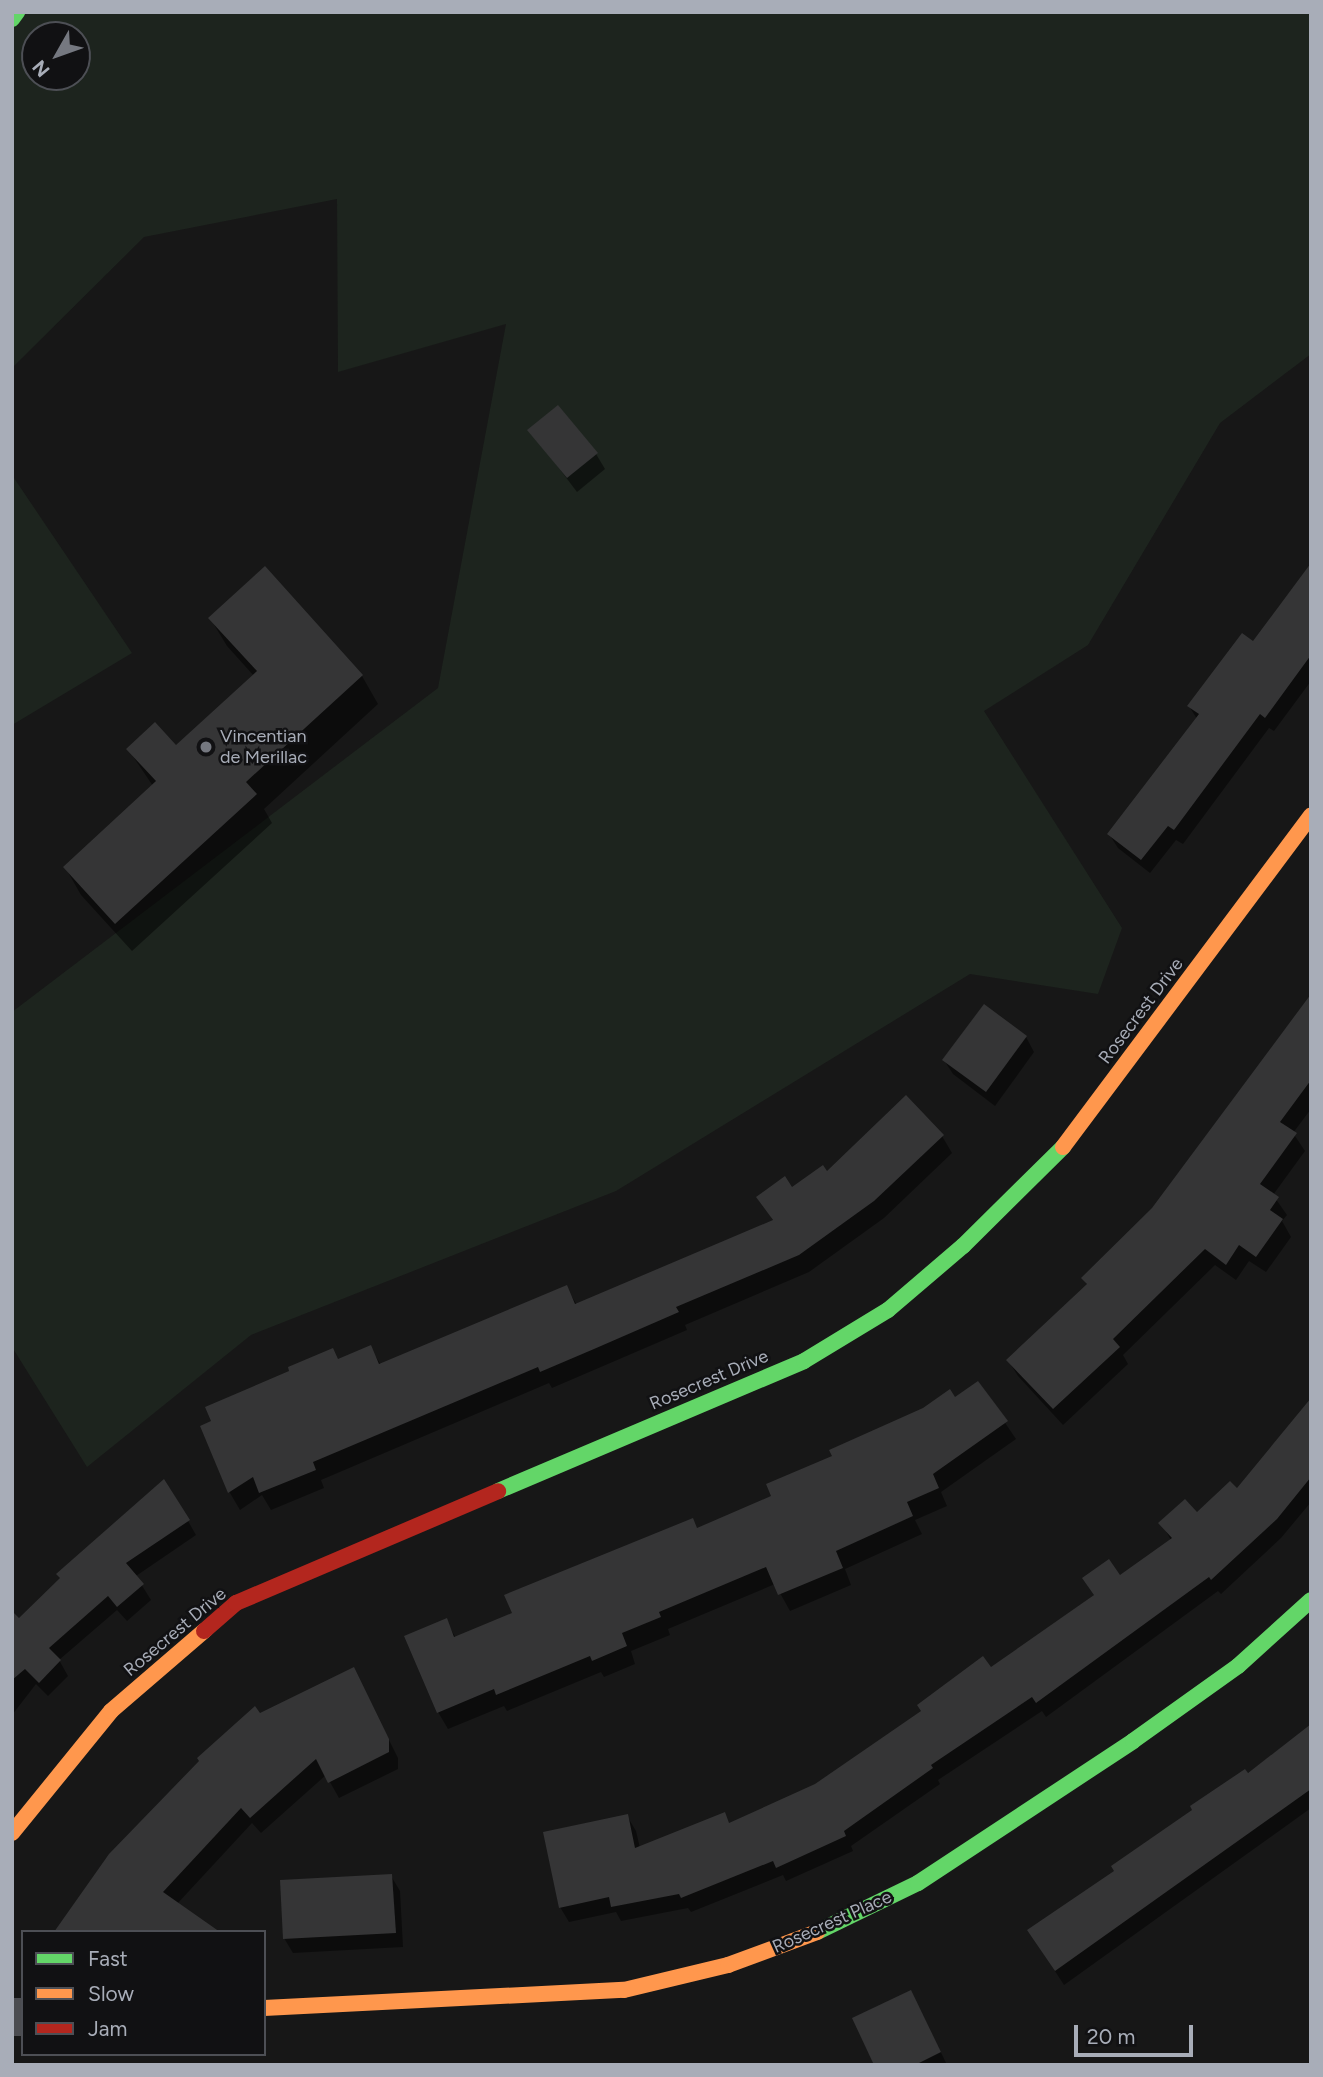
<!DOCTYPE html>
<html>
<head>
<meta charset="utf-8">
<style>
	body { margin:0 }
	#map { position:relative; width:1323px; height:2077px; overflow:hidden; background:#171717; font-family:Figtree,sans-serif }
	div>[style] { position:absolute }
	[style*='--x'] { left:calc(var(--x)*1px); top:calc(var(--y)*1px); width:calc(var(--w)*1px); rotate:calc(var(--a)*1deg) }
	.green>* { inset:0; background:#1d241e }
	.shadow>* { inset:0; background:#0007 }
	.building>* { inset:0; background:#353536 }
	.street>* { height:38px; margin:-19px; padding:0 19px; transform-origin:19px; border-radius:19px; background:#4b4c50 }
	.fast>* { height:16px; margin:-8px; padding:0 8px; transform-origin:8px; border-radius:8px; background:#63d668 }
	.slow>* { height:16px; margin:-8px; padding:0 8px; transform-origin:8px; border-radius:8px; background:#ff974d }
	.jam>* { height:16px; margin:-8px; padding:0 8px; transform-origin:8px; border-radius:8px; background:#b3261e }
	.dots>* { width:19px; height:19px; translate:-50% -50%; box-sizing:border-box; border:4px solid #111113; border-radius:50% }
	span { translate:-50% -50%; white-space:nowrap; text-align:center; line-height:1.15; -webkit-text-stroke:5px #111113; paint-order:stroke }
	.poi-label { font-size:18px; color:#a8adb8 }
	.left { translate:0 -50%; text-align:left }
	.street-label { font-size:18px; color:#a8adb8 }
	.frame { position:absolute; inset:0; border:14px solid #a8adb8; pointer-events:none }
	.legend { position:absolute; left:21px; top:1930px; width:245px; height:126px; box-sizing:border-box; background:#111113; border:2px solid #4d4f55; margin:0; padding:9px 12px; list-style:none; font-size:21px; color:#a8adb8 }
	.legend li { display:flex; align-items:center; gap:14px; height:35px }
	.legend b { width:35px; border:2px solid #4d4f55 }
	.north { position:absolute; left:21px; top:21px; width:70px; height:70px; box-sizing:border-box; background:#111113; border:2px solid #4d4f55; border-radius:50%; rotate:230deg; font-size:19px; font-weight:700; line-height:28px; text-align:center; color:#a8adb8 }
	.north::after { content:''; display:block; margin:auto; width:24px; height:32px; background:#757880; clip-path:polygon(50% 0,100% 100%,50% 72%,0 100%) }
	.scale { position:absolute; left:1074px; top:2025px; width:119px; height:32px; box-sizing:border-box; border:4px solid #a8adb8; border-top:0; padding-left:9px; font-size:21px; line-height:24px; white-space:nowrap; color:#a8adb8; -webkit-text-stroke:5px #111113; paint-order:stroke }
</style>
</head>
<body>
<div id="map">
	<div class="green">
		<i style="clip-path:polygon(evenodd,12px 12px,1311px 12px,1311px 354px,1220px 423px,1088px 645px,984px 711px,1122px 928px,1098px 994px,970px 974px,616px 1191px,251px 1335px,87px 1467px,12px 1347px,12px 1012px,438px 688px,506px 324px,338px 372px,337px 199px,144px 237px,12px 368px,12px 12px,35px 35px,77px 35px,77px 77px,35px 77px,35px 35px)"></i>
		<i style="clip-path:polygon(12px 475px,132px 653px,12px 725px)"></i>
	</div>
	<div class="shadow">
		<i style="clip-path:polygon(530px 430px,596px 454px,605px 469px,577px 492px)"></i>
		<i style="clip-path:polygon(1311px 566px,1311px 681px,1274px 731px,1269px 728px,1183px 844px,1176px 840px,1150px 873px,1118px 848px,1109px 834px,1197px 719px,1189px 706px,1253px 643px)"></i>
		<i style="clip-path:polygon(210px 618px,362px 676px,378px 704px,264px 809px,272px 823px,132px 951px,81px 895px,65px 867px,153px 786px,128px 749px,176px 747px,254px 676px,227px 646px)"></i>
		<i style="clip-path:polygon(1311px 995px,1311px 1109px,1293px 1133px,1305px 1151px,1273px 1195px,1287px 1215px,1282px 1221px,1291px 1237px,1266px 1272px,1249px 1261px,1236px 1280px,1215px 1265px,1123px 1355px,1128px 1364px,1063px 1425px,1018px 1376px,1008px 1360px,1088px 1286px,1083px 1278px,1154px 1209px)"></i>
		<i style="clip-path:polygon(1026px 1037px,1034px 1052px,995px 1106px,953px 1074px,944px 1060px)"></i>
		<i style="clip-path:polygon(942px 1136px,952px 1153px,884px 1218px,809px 1272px,685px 1325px,687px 1330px,552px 1388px,549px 1383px,321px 1480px,324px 1488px,271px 1510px,262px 1495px,240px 1510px,230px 1493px,202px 1427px,370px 1347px,381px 1365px,566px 1287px,577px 1305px,774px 1222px,759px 1197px,792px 1190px,827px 1173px)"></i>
		<i style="clip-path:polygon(978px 1383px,1016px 1439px,941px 1492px,947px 1506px,915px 1520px,922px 1534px,845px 1569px,851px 1585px,790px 1611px,775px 1584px,668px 1629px,670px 1635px,631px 1651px,635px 1664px,604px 1677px,601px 1672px,507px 1711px,504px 1706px,448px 1729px,438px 1712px,446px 1621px,456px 1638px,514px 1614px,773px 1497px,834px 1457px,955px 1399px)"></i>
		<i style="clip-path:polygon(1311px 1400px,1311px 1502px,1281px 1538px,1221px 1594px,1218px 1591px,1046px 1717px,1042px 1711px,938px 1780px,940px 1784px,851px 1846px,853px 1851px,786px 1881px,783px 1875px,691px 1912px,688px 1908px,621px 1921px,616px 1912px,569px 1922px,560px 1907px,627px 1816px,636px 1831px,640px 1848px,729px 1824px,816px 1785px,991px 1669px,1171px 1540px,1161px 1523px,1197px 1515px,1237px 1491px)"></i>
		<i style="clip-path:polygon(188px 1521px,196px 1535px,136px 1576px,151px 1600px,127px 1621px,117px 1610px,59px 1660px,68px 1676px,48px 1696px,36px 1684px,12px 1715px,12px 1627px)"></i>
		<i style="clip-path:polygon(362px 1686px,398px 1758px,398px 1769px,339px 1798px,326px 1775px,261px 1833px,252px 1823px,177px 1904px,59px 1932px,260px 1715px)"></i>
		<i style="clip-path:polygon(1311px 1726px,1311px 1808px,1064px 1985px,1029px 1931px,1116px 1871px)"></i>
		<i style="clip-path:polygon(391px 1876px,400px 1891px,403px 1947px,293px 1953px,284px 1938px)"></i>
		<i style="clip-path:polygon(919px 2007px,947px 2065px,876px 2065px)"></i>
	</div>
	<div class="building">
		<i style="clip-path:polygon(558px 405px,598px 453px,567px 478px,527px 430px)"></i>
		<i style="clip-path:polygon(1311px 563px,1311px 655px,1265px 718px,1260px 714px,1174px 830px,1168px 826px,1141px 860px,1107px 834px,1199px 714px,1187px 706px,1242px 633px,1253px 641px)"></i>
		<i style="clip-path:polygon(265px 566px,363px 675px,246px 782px,257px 794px,115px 924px,63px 867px,156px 781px,126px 749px,155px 722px,176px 745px,257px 671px,208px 618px)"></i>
		<i style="clip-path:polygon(1311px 994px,1311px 1080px,1280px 1122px,1297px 1133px,1260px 1184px,1279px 1197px,1270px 1210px,1283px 1219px,1256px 1257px,1239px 1245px,1226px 1265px,1205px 1249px,1113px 1339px,1120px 1347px,1053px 1409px,1006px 1360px,1087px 1284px,1081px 1278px,1152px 1208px)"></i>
		<i style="clip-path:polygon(984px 1004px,1027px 1036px,986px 1092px,942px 1060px)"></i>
		<i style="clip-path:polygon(906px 1095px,944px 1135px,874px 1201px,799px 1255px,676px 1307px,679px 1312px,594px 1349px,540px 1372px,538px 1367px,313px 1462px,316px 1470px,259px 1493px,253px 1477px,228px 1493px,200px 1426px,211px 1421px,205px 1407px,289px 1371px,288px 1367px,333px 1348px,338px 1359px,371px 1345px,379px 1364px,567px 1285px,575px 1304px,773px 1220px,756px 1197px,785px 1176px,792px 1187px,823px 1165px,827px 1171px)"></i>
		<i style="clip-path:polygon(978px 1381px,1008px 1421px,933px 1474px,939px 1488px,907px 1502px,913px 1516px,836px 1551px,843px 1568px,778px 1595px,766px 1567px,659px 1612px,661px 1617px,622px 1633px,627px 1646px,592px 1661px,590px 1656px,496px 1695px,494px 1689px,437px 1713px,404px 1636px,447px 1618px,454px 1637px,512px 1613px,504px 1595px,693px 1518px,697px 1528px,771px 1496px,766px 1484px,832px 1456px,829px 1450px,923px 1408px,950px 1389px,955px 1397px)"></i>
		<i style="clip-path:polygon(1311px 1398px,1311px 1477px,1277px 1519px,1211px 1580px,1209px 1577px,1036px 1703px,1032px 1697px,931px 1765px,933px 1768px,844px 1831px,846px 1836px,776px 1868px,773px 1861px,681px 1898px,679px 1894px,611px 1907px,609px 1897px,559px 1908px,543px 1832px,628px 1814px,635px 1848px,725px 1812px,729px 1823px,815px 1784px,921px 1711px,917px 1705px,983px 1656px,991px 1667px,1094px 1595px,1082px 1578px,1109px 1559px,1120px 1575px,1172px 1538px,1158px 1523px,1185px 1499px,1197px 1512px,1230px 1481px,1237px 1488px)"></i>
		<i style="clip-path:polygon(164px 1479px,190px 1520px,126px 1563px,144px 1584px,117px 1607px,108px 1596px,49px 1648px,61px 1660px,39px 1683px,25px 1669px,12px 1680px,12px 1611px,19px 1618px,60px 1578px,56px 1574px)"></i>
		<i style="clip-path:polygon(354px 1667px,389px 1739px,389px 1752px,328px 1783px,316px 1759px,250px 1818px,241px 1808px,163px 1892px,220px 1932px,54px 1932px,109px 1854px,199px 1761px,197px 1758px,255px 1706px,260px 1713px)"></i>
		<i style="clip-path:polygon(1311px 1724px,1311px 1789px,1055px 1971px,1027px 1930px,1114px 1871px,1111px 1866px,1192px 1810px,1190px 1806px,1245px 1769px,1248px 1773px)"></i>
		<i style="clip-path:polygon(392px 1874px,396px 1933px,283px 1939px,280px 1880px)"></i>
		<i style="clip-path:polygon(911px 1990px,941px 2052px,915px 2065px,874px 2065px,852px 2018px)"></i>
	</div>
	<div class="street">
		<i style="--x:12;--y:2017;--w:11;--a:0"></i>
	</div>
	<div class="fast">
		<i style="--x:12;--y:19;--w:9;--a:-54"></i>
		<i style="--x:498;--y:1491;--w:332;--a:-23"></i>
		<i style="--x:804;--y:1361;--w:98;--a:-31.3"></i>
		<i style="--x:888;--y:1310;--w:99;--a:-40.5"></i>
		<i style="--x:963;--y:1246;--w:141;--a:-44.7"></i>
		<i style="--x:817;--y:1932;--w:112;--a:-25.9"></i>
		<i style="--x:918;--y:1883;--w:258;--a:-33.4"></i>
		<i style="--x:1133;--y:1741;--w:129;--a:-35.5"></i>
		<i style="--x:1238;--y:1666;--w:98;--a:-42.1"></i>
	</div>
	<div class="slow">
		<i style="--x:1063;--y:1147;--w:414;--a:-53.2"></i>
		<i style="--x:12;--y:1833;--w:157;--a:-50.9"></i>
		<i style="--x:111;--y:1711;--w:123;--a:-40.7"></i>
		<i style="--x:264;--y:2008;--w:360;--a:-2.9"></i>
		<i style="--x:624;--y:1990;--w:107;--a:-13.5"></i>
		<i style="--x:728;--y:1965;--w:95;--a:-20.3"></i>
	</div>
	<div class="jam">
		<i style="--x:204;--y:1631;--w:43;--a:-41.2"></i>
		<i style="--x:236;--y:1603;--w:285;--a:-23.1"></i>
	</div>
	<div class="dots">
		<i style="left:206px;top:747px;background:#757880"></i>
	</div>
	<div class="poi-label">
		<span class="left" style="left:220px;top:747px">Vincentian<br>de Merillac</span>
	</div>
	<div class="street-label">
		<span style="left:1141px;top:1011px;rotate:-53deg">Rosecrest Drive</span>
		<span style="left:709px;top:1380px;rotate:-23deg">Rosecrest Drive</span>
		<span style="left:175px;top:1632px;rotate:-40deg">Rosecrest Drive</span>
		<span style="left:832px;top:1922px;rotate:-24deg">Rosecrest Place</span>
	</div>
	<div class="frame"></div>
	<ul class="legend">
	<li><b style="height:9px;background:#63d668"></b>Fast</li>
	<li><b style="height:9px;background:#ff974d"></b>Slow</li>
	<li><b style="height:9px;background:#b3261e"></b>Jam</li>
	</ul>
	<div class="north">N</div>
	<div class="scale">20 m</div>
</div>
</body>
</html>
